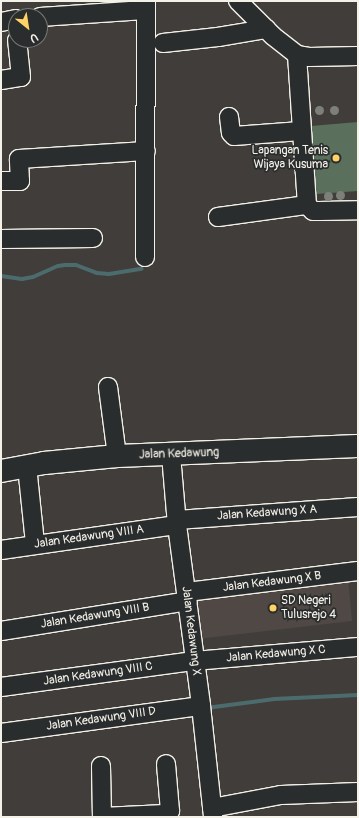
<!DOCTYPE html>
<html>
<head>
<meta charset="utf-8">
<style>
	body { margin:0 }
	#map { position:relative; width:359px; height:818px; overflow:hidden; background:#403d3b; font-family:Pangolin,sans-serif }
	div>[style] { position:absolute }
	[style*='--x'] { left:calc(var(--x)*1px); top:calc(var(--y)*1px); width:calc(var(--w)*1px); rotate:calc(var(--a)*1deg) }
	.built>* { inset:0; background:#4f4844 }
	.green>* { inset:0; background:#5a705c }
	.stream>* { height:4px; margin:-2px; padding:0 2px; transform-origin:2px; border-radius:2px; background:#4c6b6d }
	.roads { filter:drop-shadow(1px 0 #f4f1e8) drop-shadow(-1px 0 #f4f1e8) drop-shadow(0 1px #f4f1e8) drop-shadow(0 -1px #f4f1e8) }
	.minor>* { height:18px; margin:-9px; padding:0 9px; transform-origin:9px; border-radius:9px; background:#2a2d2e }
	.major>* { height:22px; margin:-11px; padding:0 11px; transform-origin:11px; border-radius:11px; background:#2a2d2e }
	.trees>* { width:9px; height:9px; margin:-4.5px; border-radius:50%; background:#7d8078 }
	.dots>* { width:11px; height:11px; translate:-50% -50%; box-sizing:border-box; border:2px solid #2a2d2e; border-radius:50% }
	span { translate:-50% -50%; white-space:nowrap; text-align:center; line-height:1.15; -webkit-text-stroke:3.5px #2a2d2e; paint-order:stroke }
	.poi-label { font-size:12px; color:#f4f1e8 }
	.right { translate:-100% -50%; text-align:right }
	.left { translate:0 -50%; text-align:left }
	.street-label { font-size:12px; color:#f4f1e8 }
	.frame { position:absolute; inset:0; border:2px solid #f4f1e8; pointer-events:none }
	.north { position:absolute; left:8px; top:8px; width:40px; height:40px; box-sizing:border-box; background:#2a2d2e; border:1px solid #7b7b78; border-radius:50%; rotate:150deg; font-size:11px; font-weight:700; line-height:16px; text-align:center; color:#f4f1e8 }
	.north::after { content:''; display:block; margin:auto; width:14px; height:18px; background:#ffd166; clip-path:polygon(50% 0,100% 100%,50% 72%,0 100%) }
</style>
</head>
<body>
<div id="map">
	<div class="built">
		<i style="clip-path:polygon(348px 577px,352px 621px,197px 639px,193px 596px)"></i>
	</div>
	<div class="green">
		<i style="clip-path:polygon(358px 122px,358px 191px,316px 194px,311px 126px)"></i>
	</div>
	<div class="stream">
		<i style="--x:1;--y:276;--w:21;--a:8"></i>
		<i style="--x:22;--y:279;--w:11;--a:-10"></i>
		<i style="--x:33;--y:277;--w:27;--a:-24"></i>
		<i style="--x:58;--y:266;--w:7;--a:-8"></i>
		<i style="--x:65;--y:265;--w:11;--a:0"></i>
		<i style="--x:76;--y:265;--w:22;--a:21"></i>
		<i style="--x:97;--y:273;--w:12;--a:5"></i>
		<i style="--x:109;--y:274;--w:33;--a:-9"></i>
		<i style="--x:206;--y:708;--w:69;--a:-7.5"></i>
		<i style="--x:274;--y:699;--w:84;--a:-2.7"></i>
	</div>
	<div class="roads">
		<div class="minor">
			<i style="--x:238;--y:1;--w:49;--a:45"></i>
			<i style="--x:273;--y:36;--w:31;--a:38"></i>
			<i style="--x:297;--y:55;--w:12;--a:9"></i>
			<i style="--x:309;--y:57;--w:49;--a:-1.2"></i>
			<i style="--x:40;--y:17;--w:105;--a:-3.8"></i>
			<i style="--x:1;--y:22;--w:15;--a:-11"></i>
			<i style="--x:163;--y:43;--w:55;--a:-6.2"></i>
			<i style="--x:218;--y:37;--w:49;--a:-9.5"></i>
			<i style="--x:297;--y:55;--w:150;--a:86.2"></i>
			<i style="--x:307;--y:205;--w:8;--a:45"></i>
			<i style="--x:313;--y:211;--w:6;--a:0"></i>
			<i style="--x:319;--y:211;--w:39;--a:-1"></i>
			<i style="--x:1;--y:80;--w:20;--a:-9"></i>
			<i style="--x:21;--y:77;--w:37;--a:-96"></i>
			<i style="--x:229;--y:117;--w:16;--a:83"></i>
			<i style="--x:231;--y:133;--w:4;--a:45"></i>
			<i style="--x:234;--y:136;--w:67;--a:-4.3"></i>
			<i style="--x:1;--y:181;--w:19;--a:0"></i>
			<i style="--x:20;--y:181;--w:22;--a:-93"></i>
			<i style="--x:19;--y:159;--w:127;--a:-3.6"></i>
			<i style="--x:218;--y:217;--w:90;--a:-7.7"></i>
			<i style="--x:1;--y:239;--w:92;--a:-0.6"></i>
			<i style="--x:145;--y:257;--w:256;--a:-89.8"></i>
			<i style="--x:108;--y:387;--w:70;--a:82.6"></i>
			<i style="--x:171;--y:455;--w:70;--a:85.1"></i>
			<i style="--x:177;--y:525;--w:183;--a:82.4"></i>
			<i style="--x:201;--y:706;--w:112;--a:83.8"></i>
			<i style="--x:27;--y:466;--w:78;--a:84.1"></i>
			<i style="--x:177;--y:520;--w:181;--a:-4.1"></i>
			<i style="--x:1;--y:550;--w:178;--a:-8.1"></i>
			<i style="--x:187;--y:592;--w:172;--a:-7"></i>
			<i style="--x:1;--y:631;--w:189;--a:-9.1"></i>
			<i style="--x:1;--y:687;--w:195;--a:-7.7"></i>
			<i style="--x:194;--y:661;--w:165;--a:-4.9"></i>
			<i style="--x:1;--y:733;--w:202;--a:-7.7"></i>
			<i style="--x:101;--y:766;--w:51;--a:88.9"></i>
			<i style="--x:212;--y:808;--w:70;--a:-10.7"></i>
			<i style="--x:281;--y:795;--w:77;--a:-2.2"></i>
			<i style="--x:102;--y:817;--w:63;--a:-2.7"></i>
			<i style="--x:165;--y:814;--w:6;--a:-31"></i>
			<i style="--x:170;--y:811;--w:47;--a:-94.9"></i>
		</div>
		<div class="major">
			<i style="--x:1;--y:471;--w:44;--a:-10.5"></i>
			<i style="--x:44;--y:463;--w:73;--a:-5.5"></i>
			<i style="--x:117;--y:456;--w:241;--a:-2.4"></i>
		</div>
	</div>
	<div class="trees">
		<i style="left:319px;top:110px"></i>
		<i style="left:334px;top:110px"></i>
		<i style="left:340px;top:195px"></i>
		<i style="left:328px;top:196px"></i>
	</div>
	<div class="dots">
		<i style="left:336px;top:158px;background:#ffd166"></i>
		<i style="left:273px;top:608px;background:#ffd166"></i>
	</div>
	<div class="poi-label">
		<span class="right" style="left:328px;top:158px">Lapangan Tenis<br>Wijaya Kusuma</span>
		<span class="left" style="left:281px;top:608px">SD Negeri<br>Tulusrejo 4</span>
	</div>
	<div class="street-label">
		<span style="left:179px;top:454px;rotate:-2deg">Jalan Kedawung</span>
		<span style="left:267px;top:513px;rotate:-4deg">Jalan Kedawung X A</span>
		<span style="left:89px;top:537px;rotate:-8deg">Jalan Kedawung VIII A</span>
		<span style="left:272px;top:582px;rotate:-7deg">Jalan Kedawung X B</span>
		<span style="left:95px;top:616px;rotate:-9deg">Jalan Kedawung VIII B</span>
		<span style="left:191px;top:631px;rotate:83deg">Jalan Kedawung X</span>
		<span style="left:276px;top:654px;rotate:-5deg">Jalan Kedawung X C</span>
		<span style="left:98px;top:674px;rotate:-8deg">Jalan Kedawung VIII C</span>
		<span style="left:101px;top:719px;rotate:-8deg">Jalan Kedawung VIII D</span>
	</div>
	<div class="frame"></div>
	<div class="north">U</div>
</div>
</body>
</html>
